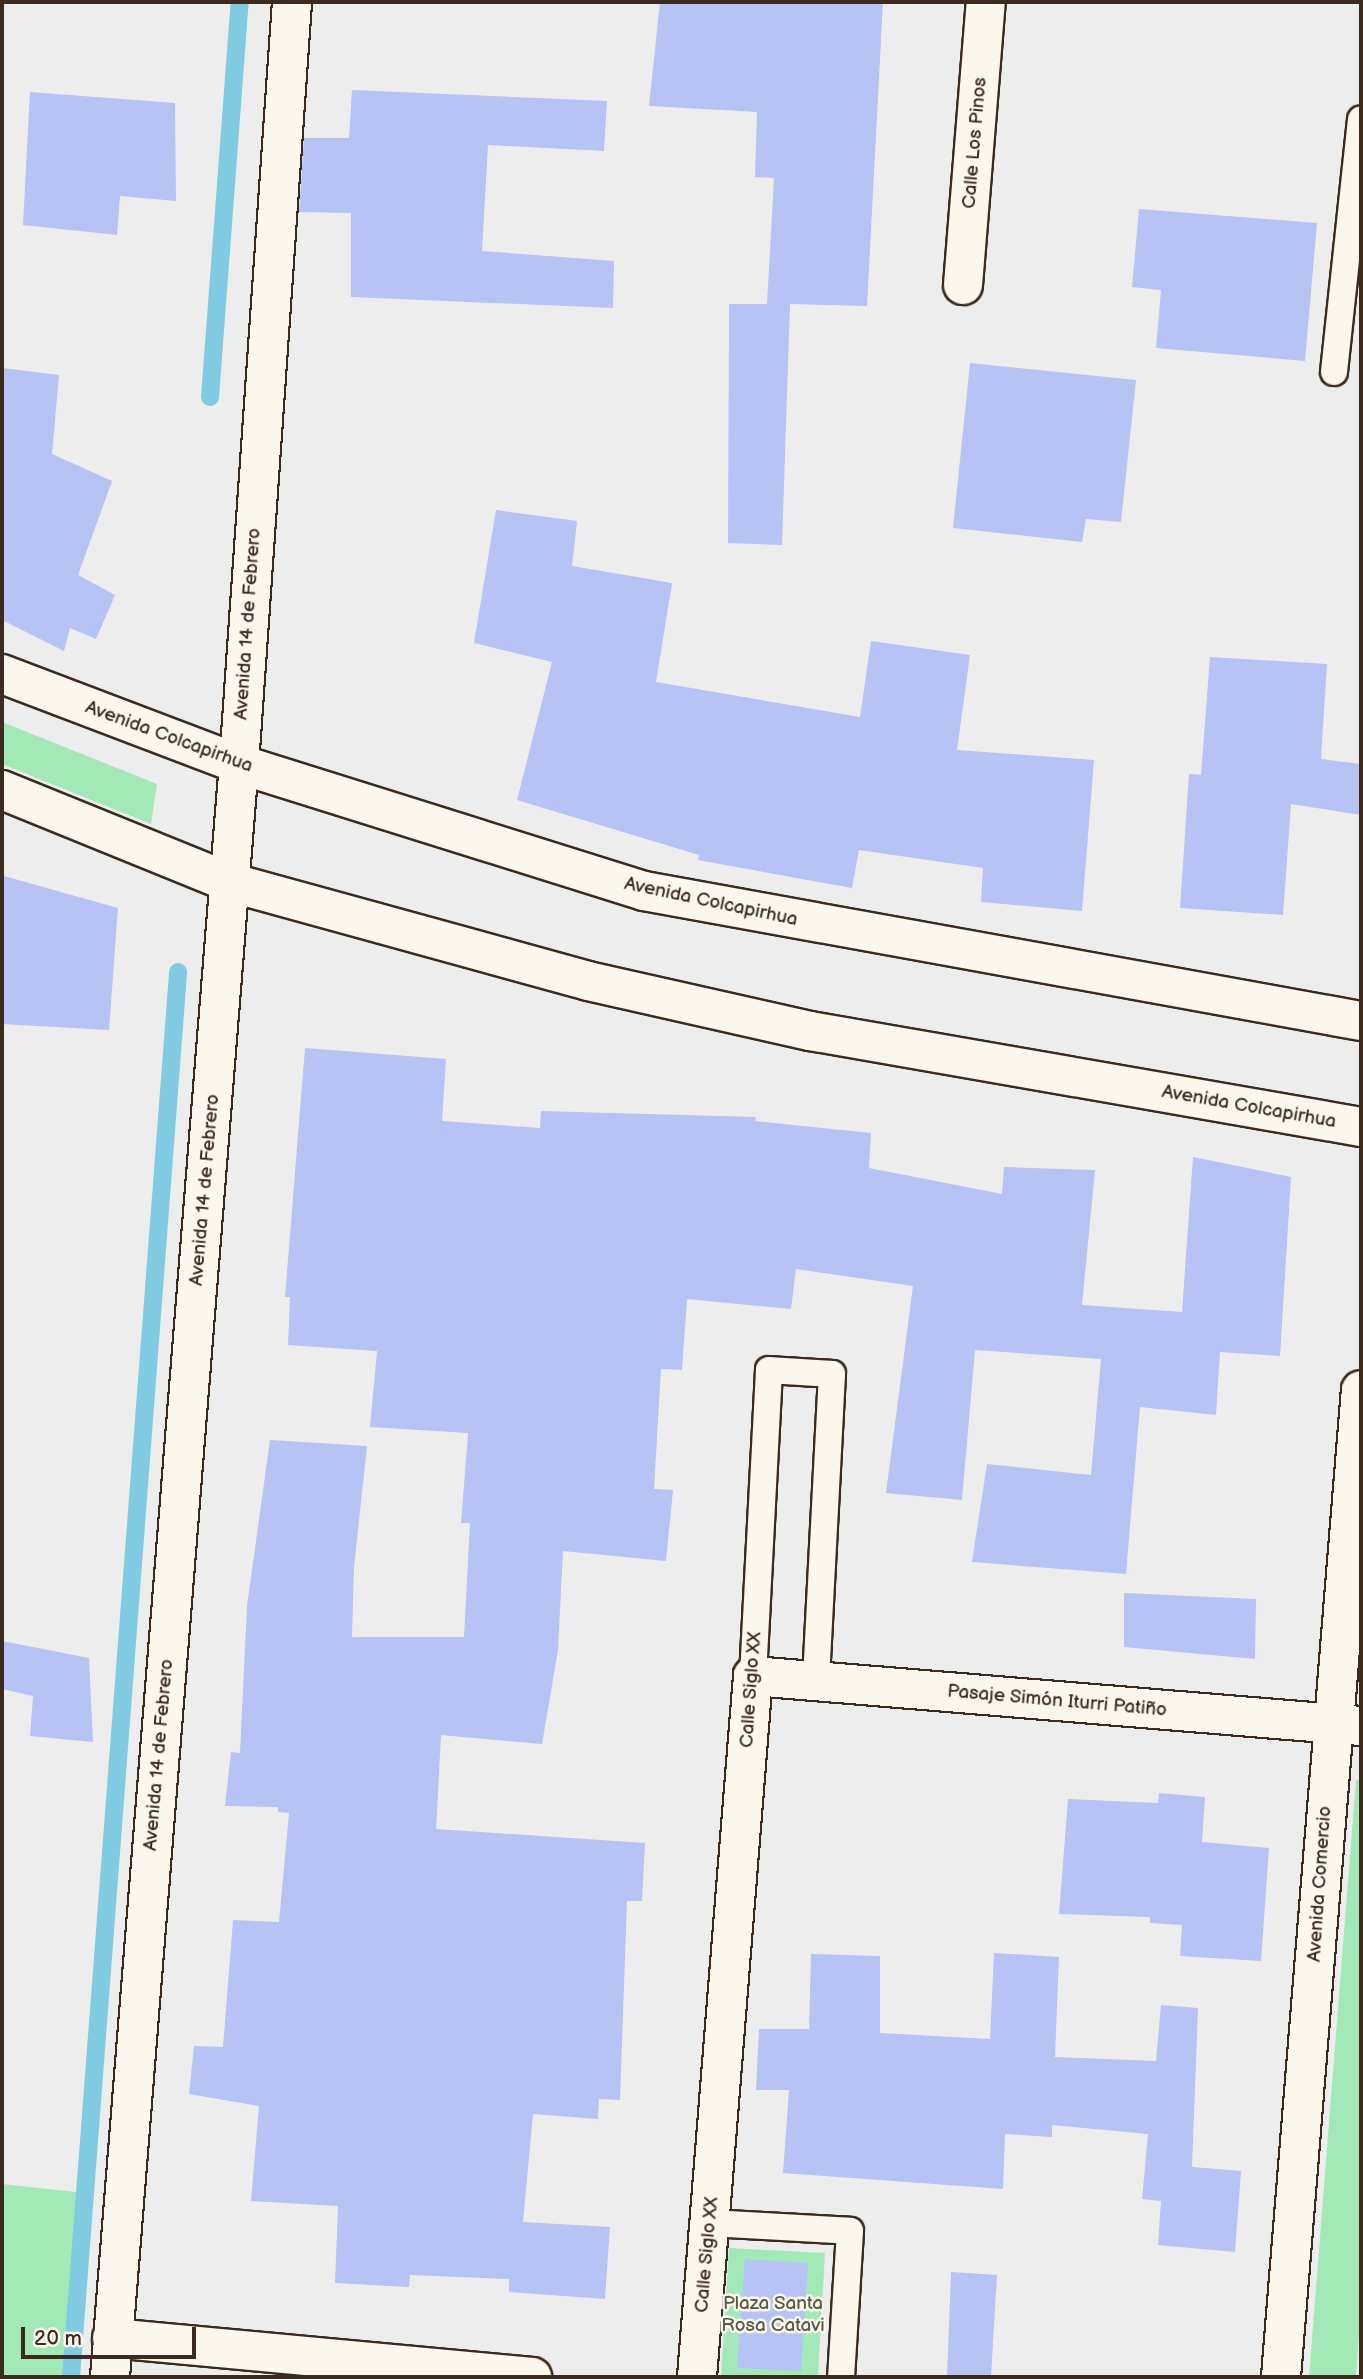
<!DOCTYPE html>
<html>
<head>
<meta charset="utf-8">
<style>
	body { margin:0 }
	#map { position:relative; width:1363px; height:2379px; overflow:hidden; background:#ededee; font-family:"Balsamiq Sans",sans-serif }
	div>[style] { position:absolute }
	[style*='--x'] { left:calc(var(--x)*1px); top:calc(var(--y)*1px); width:calc(var(--w)*1px); rotate:calc(var(--a)*1deg) }
	.green>* { inset:0; background:#a2e9b7 }
	.stream>* { height:18px; margin:-9px; padding:0 9px; transform-origin:9px; border-radius:9px; background:#81cbe2 }
	.building>* { inset:0; background:#b6c3f4 }
	.roads { filter:drop-shadow(2px 0 #3b2a1e) drop-shadow(-2px 0 #3b2a1e) drop-shadow(0 2px #3b2a1e) drop-shadow(0 -2px #3b2a1e) }
	.service>* { height:26px; margin:-13px; padding:0 13px; transform-origin:13px; border-radius:13px; background:#fbf7ec }
	.minor>* { height:38px; margin:-19px; padding:0 19px; transform-origin:19px; border-radius:19px; background:#fbf7ec }
	.tertiary>* { height:38px; margin:-19px; padding:0 19px; transform-origin:19px; border-radius:19px; background:#fbf7ec }
	.primary>* { height:38px; margin:-19px; padding:0 19px; transform-origin:19px; border-radius:19px; background:#fbf7ec }
	span { translate:-50% -50%; white-space:nowrap; text-align:center; line-height:1.15; -webkit-text-stroke:5px #fbf7ec; paint-order:stroke }
	.street-label { font-size:19px; color:#3b2a1e }
	.park-label { font-size:19px; color:#555a44 }
	.frame { position:absolute; inset:0; border:4px solid #3b2a1e; pointer-events:none }
	.scale { position:absolute; left:21px; top:2327px; width:175px; height:32px; box-sizing:border-box; border:4px solid #3b2a1e; border-top:0; padding-left:9px; font-size:21px; line-height:24px; white-space:nowrap; color:#3b2a1e; -webkit-text-stroke:5px #fbf7ec; paint-order:stroke }
</style>
</head>
<body>
<div id="map">
	<div class="green">
		<i style="clip-path:polygon(2px 722px,157px 784px,151px 824px,2px 764px)"></i>
		<i style="clip-path:polygon(1356px 1780px,1361px 1780px,1361px 2306px,1356px 2377px,1309px 2377px)"></i>
		<i style="clip-path:polygon(2px 2184px,85px 2193px,69px 2377px,2px 2377px)"></i>
		<i style="clip-path:polygon(729px 2248px,825px 2253px,818px 2377px,721px 2377px)"></i>
	</div>
	<div class="stream">
		<i style="--x:210;--y:397;--w:396;--a:-85.7"></i>
		<i style="--x:71;--y:2377;--w:1409;--a:-85.64"></i>
	</div>
	<div class="building">
		<i style="clip-path:polygon(660px 2px,883px 2px,867px 306px,790px 304px,782px 545px,728px 543px,729px 304px,767px 304px,774px 178px,755px 177px,757px 112px,649px 106px)"></i>
		<i style="clip-path:polygon(352px 90px,607px 101px,604px 151px,488px 145px,482px 251px,614px 261px,613px 308px,351px 297px,351px 213px,299px 212px,304px 138px,349px 138px)"></i>
		<i style="clip-path:polygon(30px 92px,175px 103px,176px 201px,120px 196px,117px 235px,23px 225px)"></i>
		<i style="clip-path:polygon(1139px 209px,1317px 223px,1305px 361px,1156px 348px,1161px 290px,1132px 287px)"></i>
		<i style="clip-path:polygon(970px 363px,1136px 380px,1121px 522px,1086px 519px,1082px 542px,953px 528px)"></i>
		<i style="clip-path:polygon(2px 368px,59px 375px,52px 454px,112px 481px,78px 575px,115px 595px,96px 639px,70px 628px,64px 651px,2px 620px)"></i>
		<i style="clip-path:polygon(496px 510px,577px 521px,572px 566px,672px 583px,656px 682px,860px 717px,871px 641px,970px 655px,957px 750px,1094px 760px,1082px 911px,981px 902px,983px 868px,859px 850px,852px 888px,698px 860px,699px 855px,517px 800px,552px 662px,474px 643px)"></i>
		<i style="clip-path:polygon(1210px 657px,1327px 664px,1321px 759px,1361px 764px,1361px 815px,1291px 804px,1283px 915px,1180px 908px,1189px 774px,1201px 775px)"></i>
		<i style="clip-path:polygon(4px 876px,118px 908px,109px 1030px,2px 1024px)"></i>
		<i style="clip-path:polygon(305px 1048px,446px 1059px,442px 1121px,540px 1128px,541px 1111px,756px 1117px,755px 1121px,871px 1133px,869px 1168px,1002px 1194px,1004px 1167px,1095px 1170px,1082px 1305px,1182px 1312px,1193px 1157px,1291px 1177px,1280px 1356px,1220px 1352px,1216px 1415px,1140px 1407px,1126px 1574px,972px 1562px,987px 1464px,1091px 1475px,1101px 1359px,975px 1350px,962px 1500px,886px 1493px,913px 1286px,796px 1269px,791px 1309px,687px 1299px,682px 1370px,661px 1369px,654px 1489px,673px 1490px,666px 1561px,563px 1551px,558px 1650px,542px 1744px,441px 1735px,436px 1829px,645px 1843px,642px 1901px,627px 1901px,620px 2100px,599px 2099px,598px 2119px,533px 2114px,523px 2222px,610px 2227px,605px 2299px,509px 2292px,509px 2279px,410px 2275px,409px 2287px,335px 2283px,338px 2206px,251px 2201px,259px 2106px,189px 2094px,194px 2046px,223px 2047px,233px 1920px,279px 1922px,289px 1813px,278px 1812px,278px 1807px,225px 1806px,231px 1752px,240px 1753px,247px 1606px,270px 1440px,367px 1446px,354px 1567px,352px 1637px,464px 1637px,470px 1523px,461px 1523px,468px 1433px,370px 1427px,377px 1351px,288px 1345px,290px 1297px,285px 1297px)"></i>
		<i style="clip-path:polygon(1124px 1593px,1256px 1599px,1255px 1659px,1124px 1647px)"></i>
		<i style="clip-path:polygon(2px 1641px,89px 1658px,93px 1742px,30px 1736px,33px 1696px,2px 1689px)"></i>
		<i style="clip-path:polygon(1159px 1793px,1205px 1797px,1202px 1842px,1269px 1848px,1261px 1961px,1180px 1956px,1182px 1925px,1150px 1923px,1150px 1917px,1059px 1914px,1068px 1799px,1158px 1803px)"></i>
		<i style="clip-path:polygon(994px 1953px,1059px 1957px,1055px 2057px,1156px 2061px,1161px 2005px,1198px 2008px,1192px 2167px,1241px 2171px,1235px 2252px,1158px 2245px,1161px 2201px,1142px 2199px,1148px 2134px,1052px 2125px,1052px 2137px,1005px 2134px,1003px 2189px,783px 2173px,789px 2090px,756px 2090px,759px 2029px,809px 2029px,811px 1954px,880px 1956px,880px 2033px,990px 2039px)"></i>
		<i style="clip-path:polygon(745px 2259px,808px 2263px,801px 2371px,737px 2368px)"></i>
		<i style="clip-path:polygon(951px 2272px,997px 2275px,991px 2377px,947px 2377px)"></i>
	</div>
	<div class="roads">
		<div class="service">
			<i style="--x:1334;--y:372;--w:254;--a:-83.9"></i>
			<i style="--x:753;--y:1676;--w:306;--a:-87"></i>
			<i style="--x:769;--y:1370;--w:63;--a:3.6"></i>
			<i style="--x:832;--y:1374;--w:307;--a:93"></i>
			<i style="--x:709;--y:2223;--w:141;--a:3.2"></i>
			<i style="--x:850;--y:2231;--w:146;--a:93.5"></i>
		</div>
		<div class="minor">
			<i style="--x:963;--y:285;--w:284;--a:-85.4"></i>
			<i style="--x:112;--y:2338;--w:422;--a:5.3"></i>
			<i style="--x:110;--y:2377;--w:1618;--a:-85.43"></i>
			<i style="--x:239;--y:764;--w:764;--a:-86.02"></i>
			<i style="--x:697;--y:2377;--w:703;--a:-85.43"></i>
			<i style="--x:753;--y:1676;--w:610;--a:4.7"></i>
		</div>
		<div class="tertiary">
			<i style="--x:1281;--y:2377;--w:990;--a:-85.37"></i>
		</div>
		<div class="primary">
			<i style="--x:2;--y:674;--w:254;--a:20.8"></i>
			<i style="--x:239;--y:764;--w:424;--a:17.4"></i>
			<i style="--x:644;--y:891;--w:729;--a:10.28"></i>
			<i style="--x:2;--y:790;--w:245;--a:22.1"></i>
			<i style="--x:229;--y:882;--w:372;--a:15.4"></i>
			<i style="--x:588;--y:981;--w:228;--a:12.7"></i>
			<i style="--x:810;--y:1031;--w:559;--a:9.88"></i>
		</div>
	</div>
	<div class="street-label">
		<span style="left:975px;top:143px;rotate:-85deg">Calle Los Pinos</span>
		<span style="left:248px;top:624px;rotate:-86deg">Avenida 14 de Febrero</span>
		<span style="left:169px;top:737px;rotate:20deg">Avenida Colcapirhua</span>
		<span style="left:711px;top:902px;rotate:12deg">Avenida Colcapirhua</span>
		<span style="left:1249px;top:1107px;rotate:10deg">Avenida Colcapirhua</span>
		<span style="left:205px;top:1190px;rotate:-85deg">Avenida 14 de Febrero</span>
		<span style="left:751px;top:1690px;rotate:-86deg">Calle Siglo XX</span>
		<span style="left:1057px;top:1701px;rotate:5deg">Pasaje Simón Iturri Patiño</span>
		<span style="left:159px;top:1755px;rotate:-85deg">Avenida 14 de Febrero</span>
		<span style="left:1320px;top:1884px;rotate:-86deg">Avenida Comercio</span>
		<span style="left:707px;top:2255px;rotate:-85deg">Calle Siglo XX</span>
	</div>
	<div class="park-label">
		<span style="left:773px;top:2315px">Plaza Santa<br>Rosa Catavi</span>
	</div>
	<div class="frame"></div>
	<div class="scale">20 m</div>
</div>
</body>
</html>
